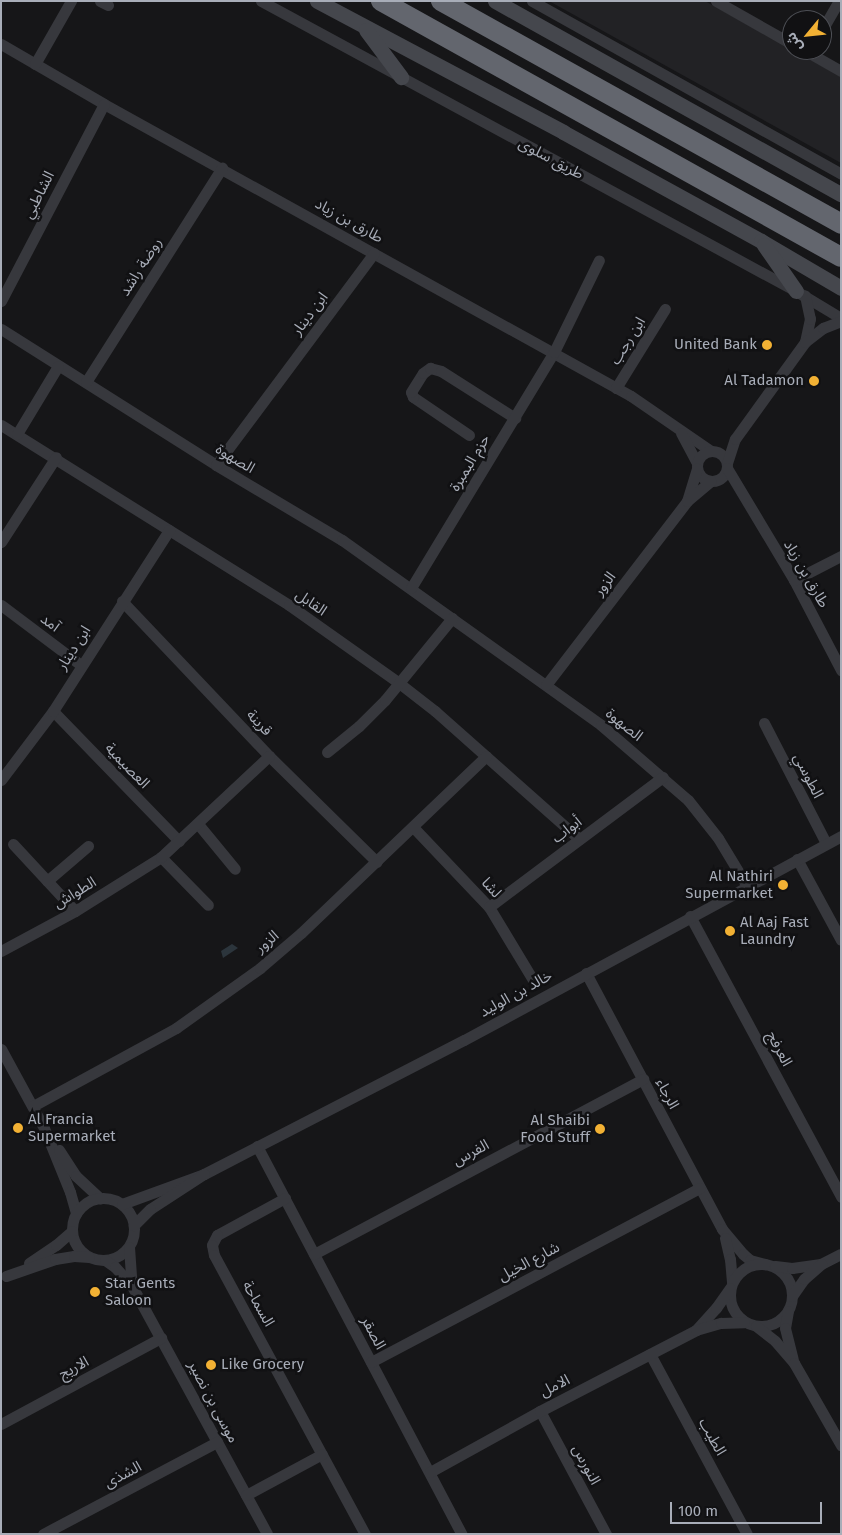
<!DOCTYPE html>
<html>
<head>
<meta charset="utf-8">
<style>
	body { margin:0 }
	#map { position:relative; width:842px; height:1535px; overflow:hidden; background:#161618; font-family:"Fira Sans","Noto Sans Arabic",sans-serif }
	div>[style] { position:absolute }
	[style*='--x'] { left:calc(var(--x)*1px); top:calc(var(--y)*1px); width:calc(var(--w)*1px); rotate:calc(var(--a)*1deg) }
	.built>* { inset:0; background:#222225 }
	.water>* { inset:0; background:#2c353c }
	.street>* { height:11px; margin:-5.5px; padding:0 5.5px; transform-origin:5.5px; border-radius:5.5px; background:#37383d }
	.street>.ring { margin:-5.5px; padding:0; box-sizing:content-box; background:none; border:11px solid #37383d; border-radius:50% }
	.secondary>* { height:15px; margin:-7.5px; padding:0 7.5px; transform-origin:7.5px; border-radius:7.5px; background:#45474d }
	.highway>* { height:20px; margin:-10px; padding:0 10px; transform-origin:10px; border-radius:10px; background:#63666e }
	.dots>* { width:14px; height:14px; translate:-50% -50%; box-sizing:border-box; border:2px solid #111113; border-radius:50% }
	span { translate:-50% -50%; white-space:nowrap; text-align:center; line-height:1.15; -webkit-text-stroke:5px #111113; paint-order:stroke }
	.street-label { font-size:15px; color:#a8adb8 }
	.poi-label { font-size:15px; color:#a8adb8 }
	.right { translate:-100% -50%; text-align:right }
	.left { translate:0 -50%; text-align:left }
	.frame { position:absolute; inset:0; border:2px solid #a8adb8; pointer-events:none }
	.north { position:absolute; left:782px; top:10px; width:50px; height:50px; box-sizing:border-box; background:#111113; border:1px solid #4d4f55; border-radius:50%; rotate:242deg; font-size:14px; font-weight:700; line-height:20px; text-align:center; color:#a8adb8 }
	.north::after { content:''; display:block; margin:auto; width:18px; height:22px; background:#f2b134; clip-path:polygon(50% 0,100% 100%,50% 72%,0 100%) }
	.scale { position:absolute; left:670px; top:1502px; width:152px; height:22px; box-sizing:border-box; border:2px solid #a8adb8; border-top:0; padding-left:6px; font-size:15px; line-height:18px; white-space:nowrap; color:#a8adb8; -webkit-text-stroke:4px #111113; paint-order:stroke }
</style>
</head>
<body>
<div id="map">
	<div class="built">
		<i style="clip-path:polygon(549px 1px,705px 1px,841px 77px,841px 163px)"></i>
	</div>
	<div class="water">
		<i style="clip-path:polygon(232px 944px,238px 948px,223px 958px,221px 951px)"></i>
	</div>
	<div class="street">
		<i style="--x:100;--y:1;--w:9;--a:27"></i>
		<i style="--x:261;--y:1;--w:609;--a:28.46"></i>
		<i style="--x:796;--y:291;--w:52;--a:31"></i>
		<i style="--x:532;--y:1;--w:354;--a:29.2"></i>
		<i style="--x:716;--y:1;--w:87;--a:29.5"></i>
		<i style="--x:822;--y:30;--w:34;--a:-60"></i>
		<i style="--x:1;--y:44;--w:119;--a:30.2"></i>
		<i style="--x:104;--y:104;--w:602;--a:28.99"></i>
		<i style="--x:631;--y:396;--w:97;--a:34.5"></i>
		<i style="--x:804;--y:50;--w:43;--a:29.6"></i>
		<i style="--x:35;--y:64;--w:73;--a:-60.3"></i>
		<i style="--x:1;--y:301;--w:222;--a:-62.4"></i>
		<i style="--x:1;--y:329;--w:254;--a:32.3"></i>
		<i style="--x:216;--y:465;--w:147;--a:30.8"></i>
		<i style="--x:342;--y:540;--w:318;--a:35.5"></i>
		<i style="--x:601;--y:725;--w:115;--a:40.8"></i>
		<i style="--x:688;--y:800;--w:48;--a:51.7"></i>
		<i style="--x:718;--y:838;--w:56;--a:58.9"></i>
		<i style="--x:805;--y:342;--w:24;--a:-78"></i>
		<i style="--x:810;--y:319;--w:24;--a:-102"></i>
		<i style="--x:86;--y:382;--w:254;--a:-57.6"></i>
		<i style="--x:616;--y:388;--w:93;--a:-58.2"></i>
		<i style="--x:1;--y:425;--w:340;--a:32"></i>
		<i style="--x:289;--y:605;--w:135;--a:35.3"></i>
		<i style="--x:399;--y:683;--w:46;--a:37.9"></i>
		<i style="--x:435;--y:711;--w:193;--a:41.6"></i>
		<i style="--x:681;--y:433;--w:34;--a:62"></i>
		<i style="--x:17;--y:434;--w:79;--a:-58.9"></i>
		<i style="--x:469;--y:435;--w:68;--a:-145.8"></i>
		<i style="--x:413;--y:397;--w:5;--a:-112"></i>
		<i style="--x:411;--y:392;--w:22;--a:-58"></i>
		<i style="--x:423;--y:373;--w:9;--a:-36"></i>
		<i style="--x:430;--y:368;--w:11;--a:15"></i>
		<i style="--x:441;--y:371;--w:88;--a:32.4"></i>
		<i class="ring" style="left:697px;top:451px;width:19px;height:19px"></i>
		<i style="--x:727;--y:463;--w:25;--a:-72"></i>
		<i style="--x:735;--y:439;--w:120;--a:-54.2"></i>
		<i style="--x:805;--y:342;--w:23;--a:-38"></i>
		<i style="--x:823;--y:328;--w:19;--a:-21"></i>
		<i style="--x:216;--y:465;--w:264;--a:-53.3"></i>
		<i style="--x:727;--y:468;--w:131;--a:59.1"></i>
		<i style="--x:794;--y:580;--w:102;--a:62.4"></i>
		<i style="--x:687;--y:501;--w:34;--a:-73"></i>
		<i style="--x:1;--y:542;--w:101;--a:-57.1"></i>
		<i style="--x:794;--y:580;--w:53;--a:-27.1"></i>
		<i style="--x:411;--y:588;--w:276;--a:-58.8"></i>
		<i style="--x:554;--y:352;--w:102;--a:-63.9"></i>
		<i style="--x:122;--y:601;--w:214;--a:46.5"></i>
		<i style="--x:269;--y:756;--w:151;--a:44.5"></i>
		<i style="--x:1;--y:605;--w:100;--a:36.9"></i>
		<i style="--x:546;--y:685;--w:232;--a:-52.5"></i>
		<i style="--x:687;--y:501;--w:31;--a:-40"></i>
		<i style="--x:53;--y:711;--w:181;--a:45.9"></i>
		<i style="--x:764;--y:723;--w:135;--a:62.7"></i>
		<i style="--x:327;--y:752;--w:41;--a:-39.1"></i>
		<i style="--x:359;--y:726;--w:37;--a:-45"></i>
		<i style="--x:385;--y:700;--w:106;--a:-50.7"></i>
		<i style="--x:1;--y:780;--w:86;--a:-53"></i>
		<i style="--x:53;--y:711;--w:215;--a:-57.3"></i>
		<i style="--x:198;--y:824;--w:58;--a:50.6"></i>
		<i style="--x:413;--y:827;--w:110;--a:46.5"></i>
		<i style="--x:489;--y:907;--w:85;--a:58.9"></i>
		<i style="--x:13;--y:844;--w:91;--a:47.2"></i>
		<i style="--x:161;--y:857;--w:67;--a:45.6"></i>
		<i style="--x:797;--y:859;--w:92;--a:61.5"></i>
		<i style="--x:47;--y:881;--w:54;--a:-40.5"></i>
		<i style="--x:489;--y:907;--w:217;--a:-36.8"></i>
		<i style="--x:690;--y:916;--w:319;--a:61.7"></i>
		<i style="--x:1;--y:951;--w:84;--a:-28.4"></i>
		<i style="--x:75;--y:911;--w:102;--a:-32.1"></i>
		<i style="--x:161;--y:857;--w:148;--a:-43.1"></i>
		<i style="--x:586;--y:973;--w:290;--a:62"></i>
		<i style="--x:722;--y:1229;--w:33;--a:50"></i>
		<i style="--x:743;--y:1254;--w:9;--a:41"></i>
		<i style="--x:750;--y:1260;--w:16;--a:15"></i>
		<i style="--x:1;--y:1049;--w:90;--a:61.4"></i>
		<i style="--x:44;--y:1128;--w:69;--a:67.9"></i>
		<i style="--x:70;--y:1192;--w:22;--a:74"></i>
		<i style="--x:33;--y:1106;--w:163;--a:-28.6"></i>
		<i style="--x:176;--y:1028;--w:103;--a:-35.5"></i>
		<i style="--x:260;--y:968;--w:54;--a:-40.5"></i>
		<i style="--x:301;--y:933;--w:256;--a:-43.7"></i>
		<i style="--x:257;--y:1146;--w:439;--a:62.2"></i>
		<i style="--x:59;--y:1150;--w:31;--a:57"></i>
		<i style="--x:76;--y:1176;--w:33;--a:43"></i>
		<i style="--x:204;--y:1174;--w:292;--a:-27.3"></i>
		<i style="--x:464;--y:1040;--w:429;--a:-28.4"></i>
		<i class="ring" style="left:72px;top:1198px;width:51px;height:51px"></i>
		<i style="--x:285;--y:1198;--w:77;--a:151.4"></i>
		<i style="--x:217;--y:1235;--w:11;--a:117"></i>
		<i style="--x:212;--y:1245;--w:10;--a:79"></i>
		<i style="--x:214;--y:1255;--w:317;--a:61.6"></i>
		<i style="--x:122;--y:1204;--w:87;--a:-20.1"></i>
		<i style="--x:204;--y:1174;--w:64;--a:147.1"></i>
		<i style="--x:150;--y:1209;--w:23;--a:135"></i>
		<i style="--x:725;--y:1238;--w:22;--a:77"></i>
		<i style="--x:730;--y:1259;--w:23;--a:85"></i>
		<i style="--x:129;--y:1247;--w:39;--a:86"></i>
		<i style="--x:314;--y:1254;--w:373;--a:-28"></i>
		<i style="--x:105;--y:1260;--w:12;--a:35"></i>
		<i style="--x:115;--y:1267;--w:25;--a:48"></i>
		<i style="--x:132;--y:1286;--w:282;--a:61.4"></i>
		<i style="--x:29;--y:1263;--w:32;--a:-34"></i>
		<i style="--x:56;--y:1245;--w:21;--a:-41"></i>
		<i class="ring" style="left:730px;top:1264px;width:51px;height:51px"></i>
		<i style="--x:775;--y:1266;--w:17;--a:7"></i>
		<i style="--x:792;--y:1268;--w:29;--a:-8"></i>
		<i style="--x:821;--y:1264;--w:22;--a:-27"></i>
		<i style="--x:6;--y:1276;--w:52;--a:-19.1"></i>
		<i style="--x:55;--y:1259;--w:19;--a:-9"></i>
		<i style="--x:74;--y:1256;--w:15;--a:4"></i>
		<i style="--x:792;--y:1296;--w:21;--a:-55"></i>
		<i style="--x:804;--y:1279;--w:23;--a:-41"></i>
		<i style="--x:788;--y:1311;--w:17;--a:100"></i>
		<i style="--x:785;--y:1328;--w:32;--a:76"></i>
		<i style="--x:756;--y:1326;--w:24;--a:38"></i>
		<i style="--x:775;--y:1341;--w:29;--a:49"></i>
		<i style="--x:794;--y:1363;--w:95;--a:60.2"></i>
		<i style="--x:696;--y:1330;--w:30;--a:-48"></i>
		<i style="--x:716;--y:1308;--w:24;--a:-55"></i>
		<i style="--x:650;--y:1354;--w:204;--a:61.7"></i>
		<i style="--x:371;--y:1362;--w:372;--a:-27.9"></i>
		<i style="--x:540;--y:1411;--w:140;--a:61.8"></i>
		<i style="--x:1;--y:1424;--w:182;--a:-28.3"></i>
		<i style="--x:430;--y:1472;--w:126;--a:-29"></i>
		<i style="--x:540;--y:1411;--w:176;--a:-27.4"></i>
		<i style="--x:696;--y:1330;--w:26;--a:-16"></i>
		<i style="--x:721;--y:1323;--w:23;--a:-2"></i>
		<i style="--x:246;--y:1495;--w:86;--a:-28.3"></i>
		<i style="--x:43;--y:1534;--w:197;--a:-27.9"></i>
	</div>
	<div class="secondary">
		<i style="--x:317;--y:1;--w:279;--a:28"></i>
		<i style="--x:563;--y:132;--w:226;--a:28.8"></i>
		<i style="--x:761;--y:241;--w:93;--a:30.4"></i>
		<i style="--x:495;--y:1;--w:396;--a:29.2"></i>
		<i style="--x:366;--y:30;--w:59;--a:53.3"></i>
		<i style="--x:764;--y:245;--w:56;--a:55.2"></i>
	</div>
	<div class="highway">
		<i style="--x:381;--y:1;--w:526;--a:29.1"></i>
		<i style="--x:441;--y:1;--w:458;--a:29.1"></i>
	</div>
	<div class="dots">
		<i style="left:767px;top:345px;background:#f2b134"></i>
		<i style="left:814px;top:381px;background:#f2b134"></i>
		<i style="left:783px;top:885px;background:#f2b134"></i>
		<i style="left:730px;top:931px;background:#f2b134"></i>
		<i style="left:18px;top:1128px;background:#f2b134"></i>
		<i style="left:600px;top:1129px;background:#f2b134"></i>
		<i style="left:95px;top:1292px;background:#f2b134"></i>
		<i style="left:211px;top:1365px;background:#f2b134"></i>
	</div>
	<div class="street-label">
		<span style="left:551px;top:159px;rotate:28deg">طريق سلوى</span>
		<span style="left:39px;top:195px;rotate:-63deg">الشاطبي</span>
		<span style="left:349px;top:221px;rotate:29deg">طارق بن زياد</span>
		<span style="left:141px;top:267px;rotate:-58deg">روضة راشد</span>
		<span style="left:310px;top:314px;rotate:-53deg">ابن دينار</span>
		<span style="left:628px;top:341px;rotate:-58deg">ابن رجب</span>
		<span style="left:235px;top:459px;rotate:31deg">الصهوة</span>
		<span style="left:470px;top:463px;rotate:-59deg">حزم البمبرة</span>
		<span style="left:806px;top:574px;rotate:60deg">طارق بن زياد</span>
		<span style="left:605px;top:584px;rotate:-53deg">الزور</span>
		<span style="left:311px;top:603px;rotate:35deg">القابل</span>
		<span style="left:50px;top:623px;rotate:37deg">آمد</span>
		<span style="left:74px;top:648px;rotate:-57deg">ابن دينار</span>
		<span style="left:259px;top:723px;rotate:46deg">قرينة</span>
		<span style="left:624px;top:725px;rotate:39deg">الصهوة</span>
		<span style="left:127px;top:766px;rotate:46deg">العصيمية</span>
		<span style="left:808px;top:776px;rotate:63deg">الطوسي</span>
		<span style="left:567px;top:830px;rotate:-37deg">أبواب</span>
		<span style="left:491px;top:888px;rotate:48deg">لشا</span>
		<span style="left:75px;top:893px;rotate:-31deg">الطواش</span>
		<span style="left:267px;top:942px;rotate:-40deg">الزور</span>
		<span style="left:516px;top:994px;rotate:-29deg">خالد بن الوليد</span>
		<span style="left:779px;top:1049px;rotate:62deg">العرفج</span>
		<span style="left:667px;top:1094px;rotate:62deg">الرجاء</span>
		<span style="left:471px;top:1153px;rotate:-28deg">الفرس</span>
		<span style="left:529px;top:1262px;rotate:-28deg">شارع الخيل</span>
		<span style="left:258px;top:1304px;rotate:61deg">السماحة</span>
		<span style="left:373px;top:1333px;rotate:62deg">الصقر</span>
		<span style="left:74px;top:1368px;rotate:-28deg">الاريج</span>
		<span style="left:555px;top:1386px;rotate:-27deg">الامل</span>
		<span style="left:213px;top:1402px;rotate:62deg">موسى بن نصير</span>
		<span style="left:712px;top:1437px;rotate:61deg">الطيب</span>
		<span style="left:586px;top:1465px;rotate:62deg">النورس</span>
		<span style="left:123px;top:1475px;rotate:-28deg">الشذى</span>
	</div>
	<div class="poi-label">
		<span class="right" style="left:757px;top:345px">United Bank</span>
		<span class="right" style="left:804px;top:381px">Al Tadamon</span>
		<span class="right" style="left:773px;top:885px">Al Nathiri<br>Supermarket</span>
		<span class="left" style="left:740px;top:931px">Al Aaj Fast<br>Laundry</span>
		<span class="left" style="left:28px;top:1128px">Al Francia<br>Supermarket</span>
		<span class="right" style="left:590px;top:1129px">Al Shaibi<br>Food Stuff</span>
		<span class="left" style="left:105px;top:1292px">Star Gents<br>Saloon</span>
		<span class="left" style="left:221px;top:1365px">Like Grocery</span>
	</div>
	<div class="frame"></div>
	<div class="north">ش</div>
	<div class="scale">100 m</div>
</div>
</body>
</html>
